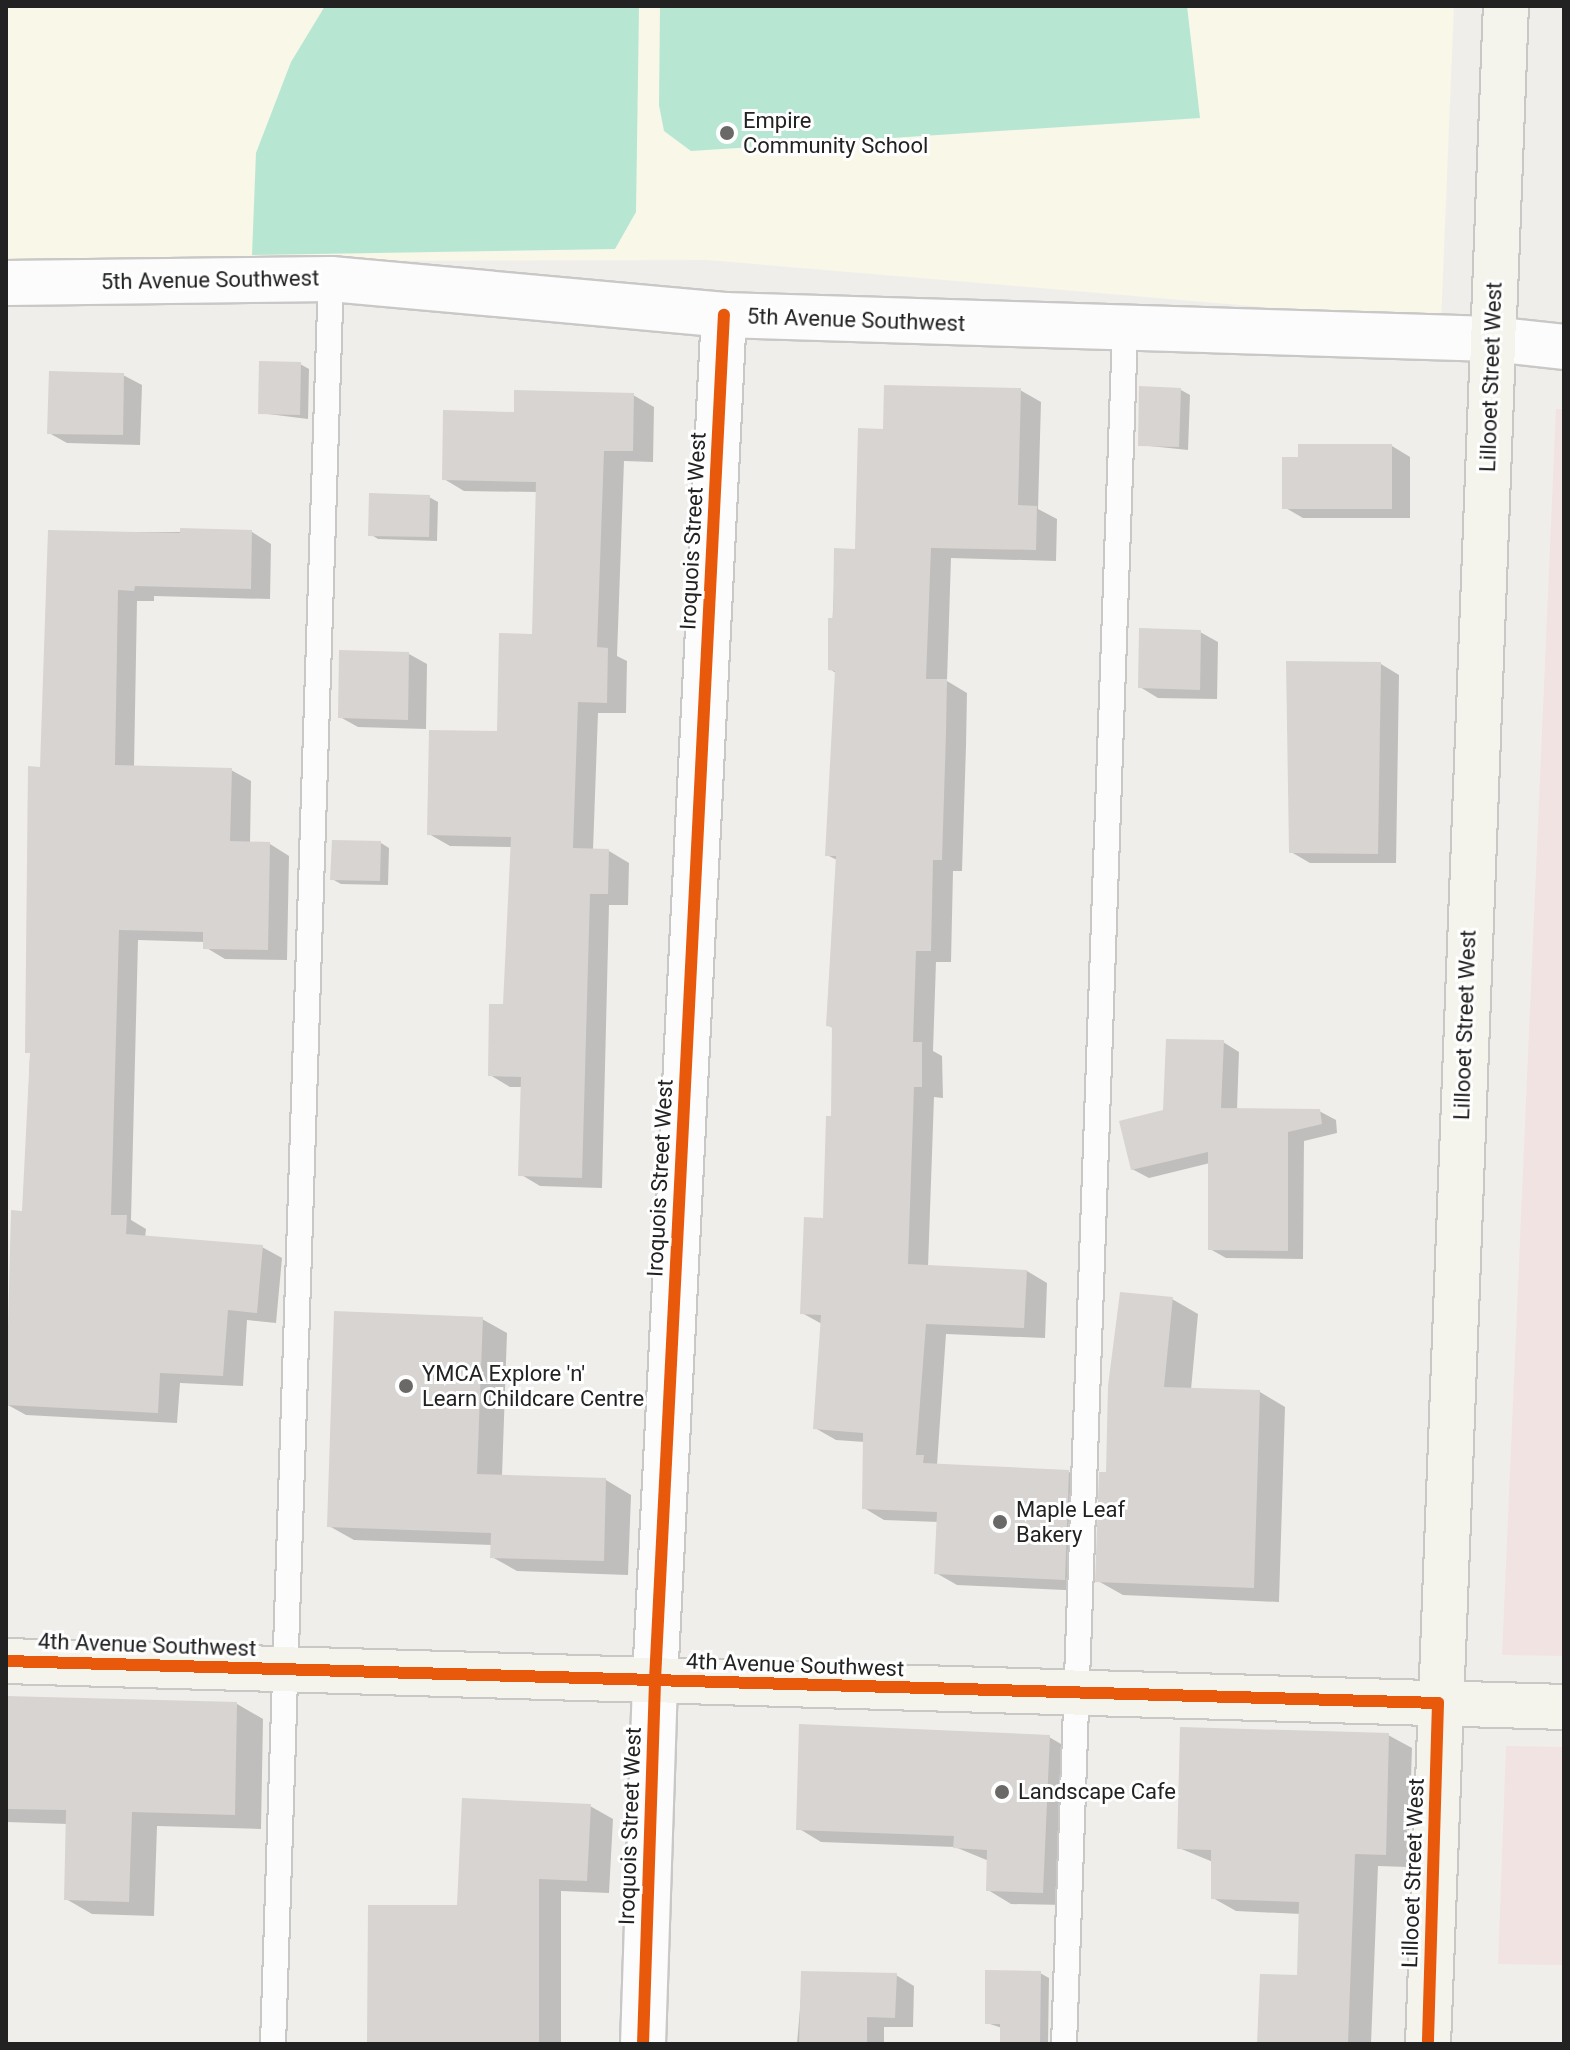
<!DOCTYPE html>
<html>
<head>
<meta charset="utf-8">
<style>
	body { margin:0 }
	#map { position:relative; width:1570px; height:2050px; overflow:hidden; background:#f0eeeb; font-family:Roboto,sans-serif }
	div>[style] { position:absolute }
	[style*='--x'] { left:calc(var(--x)*1px); top:calc(var(--y)*1px); width:calc(var(--w)*1px); rotate:calc(var(--a)*1deg) }
	.commercial>* { inset:0; background:#f1e3e1 }
	.education>* { inset:0; background:#f8f7e8 }
	.pitch>* { inset:0; background:#b7e6d2 }
	.shadow>* { inset:0; background:#0003 }
	.building>* { inset:0; background:#d7d4d2 }
	.roads { filter:drop-shadow(2px 0 #c9c8c7) drop-shadow(-2px 0 #c9c8c7) drop-shadow(0 2px #c9c8c7) drop-shadow(0 -2px #c9c8c7) }
	.lane>* { height:24px; margin:-12px; padding:0 12px; transform-origin:12px; border-radius:12px; background:#fdfcfc }
	.street>* { height:44px; margin:-22px; padding:0 22px; transform-origin:22px; border-radius:22px; background:#fdfcfc }
	.secondary>* { height:44px; margin:-22px; padding:0 22px; transform-origin:22px; border-radius:22px; background:#f4f4ed }
	.cycleway>* { height:12px; margin:-6px; padding:0 6px; transform-origin:6px; border-radius:6px; background:#e8590c }
	.dots>* { width:22px; height:22px; translate:-50% -50%; box-sizing:border-box; border:4px solid #fff; border-radius:50% }
	span { translate:-50% -50%; white-space:nowrap; text-align:center; line-height:1.15; -webkit-text-stroke:6px #fff; paint-order:stroke }
	.poi-label { font-size:22px; color:#222 }
	.left { translate:0 -50%; text-align:left }
	.street-label { font-size:22px; color:#222 }
	.frame { position:absolute; inset:0; border:8px solid #222; pointer-events:none }
</style>
</head>
<body>
<div id="map">
	<div class="commercial">
		<i style="clip-path:polygon(1556px 409px,1564px 409px,1564px 1656px,1502px 1655px)"></i>
		<i style="clip-path:polygon(1506px 1746px,1564px 1747px,1564px 1965px,1498px 1964px)"></i>
	</div>
	<div class="education">
		<i style="clip-path:polygon(6px 6px,1454px 6px,1441px 322px,707px 260px,6px 262px)"></i>
	</div>
	<div class="pitch">
		<i style="clip-path:polygon(325px 6px,639px 6px,636px 212px,615px 249px,252px 255px,256px 153px,291px 62px)"></i>
		<i style="clip-path:polygon(660px 6px,1187px 6px,1200px 118px,691px 151px,664px 131px,659px 105px)"></i>
	</div>
	<div class="shadow">
		<i style="clip-path:polygon(300px 364px,309px 369px,308px 419px,260px 413px)"></i>
		<i style="clip-path:polygon(123px 375px,142px 385px,140px 445px,67px 443px,49px 433px)"></i>
		<i style="clip-path:polygon(1020px 390px,1041px 402px,1038px 509px,1057px 519px,1056px 561px,951px 558px,947px 681px,967px 693px,966px 746px,962px 871px,953px 871px,951px 962px,936px 962px,933px 1051px,942px 1056px,943px 1098px,934px 1097px,928px 1267px,1027px 1271px,1047px 1283px,1045px 1338px,946px 1334px,937px 1465px,1069px 1472px,1089px 1484px,1086px 1591px,957px 1585px,936px 1573px,939px 1522px,884px 1520px,864px 1508px,865px 1442px,836px 1440px,815px 1428px,822px 1324px,802px 1313px,825px 1220px,833px 1118px,834px 1029px,828px 1025px,837px 860px,827px 855px,837px 674px,830px 669px,836px 550px,857px 551px,885px 431px)"></i>
		<i style="clip-path:polygon(1181px 390px,1190px 395px,1188px 450px,1140px 445px)"></i>
		<i style="clip-path:polygon(633px 395px,654px 407px,653px 462px,624px 461px,617px 656px,627px 661px,626px 713px,598px 713px,593px 850px,609px 851px,629px 863px,628px 905px,609px 905px,602px 1188px,540px 1186px,520px 1174px,523px 1087px,510px 1087px,490px 1075px,505px 1007px,512px 847px,450px 846px,429px 834px,499px 733px,534px 636px,537px 492px,464px 491px,444px 479px,516px 414px)"></i>
		<i style="clip-path:polygon(1392px 446px,1410px 457px,1410px 518px,1303px 518px,1284px 507px)"></i>
		<i style="clip-path:polygon(429px 497px,438px 502px,437px 541px,378px 539px,370px 534px)"></i>
		<i style="clip-path:polygon(50px 532px,252px 532px,271px 544px,270px 599px,154px 596px,154px 601px,137px 601px,134px 767px,231px 770px,251px 781px,250px 844px,270px 844px,289px 856px,287px 960px,225px 959px,205px 947px,205px 942px,138px 940px,131px 1220px,146px 1229px,145px 1238px,262px 1247px,282px 1258px,276px 1323px,247px 1320px,243px 1386px,180px 1383px,177px 1423px,26px 1415px,6px 1404px,24px 1213px)"></i>
		<i style="clip-path:polygon(1200px 632px,1218px 642px,1217px 699px,1158px 698px,1140px 687px)"></i>
		<i style="clip-path:polygon(409px 654px,427px 664px,426px 729px,358px 727px,340px 717px)"></i>
		<i style="clip-path:polygon(1381px 664px,1399px 675px,1396px 863px,1310px 863px,1291px 852px)"></i>
		<i style="clip-path:polygon(381px 843px,389px 848px,388px 885px,341px 884px,332px 879px)"></i>
		<i style="clip-path:polygon(1223px 1042px,1239px 1052px,1237px 1110px,1319px 1111px,1336px 1120px,1337px 1133px,1304px 1141px,1303px 1259px,1226px 1258px,1210px 1249px,1210px 1163px,1149px 1178px,1132px 1169px,1165px 1112px)"></i>
		<i style="clip-path:polygon(1172px 1299px,1198px 1314px,1191px 1390px,1260px 1392px,1285px 1407px,1279px 1602px,1123px 1595px,1098px 1581px,1108px 1474px)"></i>
		<i style="clip-path:polygon(482px 1319px,507px 1333px,502px 1476px,606px 1480px,631px 1495px,628px 1575px,517px 1571px,492px 1557px,492px 1545px,354px 1540px,329px 1526px)"></i>
		<i style="clip-path:polygon(6px 1698px,237px 1704px,263px 1719px,261px 1829px,157px 1826px,154px 1916px,92px 1914px,66px 1899px,68px 1824px,6px 1822px)"></i>
		<i style="clip-path:polygon(1388px 1735px,1412px 1748px,1408px 1867px,1378px 1866px,1371px 2044px,1261px 2044px,1299px 1977px,1301px 1914px,1236px 1911px,1213px 1898px,1213px 1862px,1179px 1848px)"></i>
		<i style="clip-path:polygon(1049px 1737px,1073px 1751px,1066px 1905px,1011px 1904px,988px 1890px,989px 1861px,955px 1847px,821px 1842px,798px 1828px)"></i>
		<i style="clip-path:polygon(590px 1806px,613px 1819px,609px 1893px,561px 1891px,561px 2044px,369px 2044px,458px 1907px)"></i>
		<i style="clip-path:polygon(803px 1973px,896px 1975px,914px 1986px,913px 2027px,884px 2027px,884px 2044px,797px 2044px)"></i>
		<i style="clip-path:polygon(1040px 1973px,1049px 1978px,1048px 2044px,1002px 2044px,1002px 2028px,987px 2023px)"></i>
	</div>
	<div class="building">
		<i style="clip-path:polygon(259px 361px,301px 362px,300px 415px,258px 414px)"></i>
		<i style="clip-path:polygon(49px 371px,124px 373px,123px 435px,47px 434px)"></i>
		<i style="clip-path:polygon(884px 385px,1021px 388px,1018px 505px,1037px 506px,1036px 550px,931px 548px,926px 679px,947px 679px,946px 733px,942px 860px,933px 860px,931px 951px,916px 951px,913px 1042px,922px 1042px,922px 1087px,914px 1087px,908px 1264px,1027px 1270px,1024px 1328px,926px 1324px,916px 1455px,924px 1455px,923px 1463px,1069px 1470px,1065px 1580px,934px 1574px,937px 1512px,862px 1509px,863px 1433px,813px 1429px,821px 1315px,800px 1314px,804px 1217px,823px 1218px,826px 1116px,831px 1116px,832px 1027px,826px 1026px,836px 856px,825px 856px,835px 671px,828px 670px,828px 618px,833px 618px,834px 548px,855px 549px,858px 428px,883px 429px)"></i>
		<i style="clip-path:polygon(1139px 386px,1181px 388px,1179px 447px,1138px 446px)"></i>
		<i style="clip-path:polygon(514px 390px,634px 393px,633px 451px,604px 451px,597px 647px,608px 648px,607px 703px,578px 702px,573px 848px,609px 849px,608px 894px,590px 894px,582px 1178px,518px 1176px,521px 1077px,488px 1076px,489px 1004px,503px 1004px,511px 837px,427px 835px,429px 730px,497px 731px,499px 633px,532px 634px,536px 482px,442px 480px,443px 410px,514px 412px)"></i>
		<i style="clip-path:polygon(1298px 444px,1392px 444px,1392px 509px,1282px 509px,1282px 457px,1298px 457px)"></i>
		<i style="clip-path:polygon(369px 493px,430px 495px,429px 537px,368px 536px)"></i>
		<i style="clip-path:polygon(180px 528px,252px 530px,251px 589px,135px 586px,134px 591px,118px 590px,115px 765px,232px 768px,230px 841px,270px 842px,268px 950px,203px 949px,203px 932px,119px 930px,111px 1215px,127px 1215px,126px 1234px,263px 1245px,257px 1313px,228px 1310px,223px 1376px,160px 1373px,158px 1413px,6px 1405px,11px 1210px,22px 1211px,30px 1053px,25px 1053px,28px 766px,40px 767px,48px 530px,180px 533px)"></i>
		<i style="clip-path:polygon(1139px 628px,1201px 630px,1200px 690px,1138px 688px)"></i>
		<i style="clip-path:polygon(339px 650px,409px 652px,408px 720px,338px 718px)"></i>
		<i style="clip-path:polygon(1286px 661px,1381px 662px,1378px 854px,1289px 853px)"></i>
		<i style="clip-path:polygon(332px 840px,381px 841px,380px 881px,330px 880px)"></i>
		<i style="clip-path:polygon(1166px 1039px,1224px 1040px,1221px 1108px,1320px 1109px,1322px 1124px,1288px 1132px,1288px 1251px,1208px 1250px,1208px 1152px,1131px 1170px,1119px 1121px,1163px 1110px)"></i>
		<i style="clip-path:polygon(1120px 1292px,1173px 1297px,1164px 1387px,1260px 1390px,1254px 1588px,1095px 1582px,1099px 1472px,1106px 1472px,1108px 1386px)"></i>
		<i style="clip-path:polygon(334px 1311px,483px 1317px,477px 1474px,606px 1478px,604px 1561px,490px 1558px,491px 1533px,327px 1527px)"></i>
		<i style="clip-path:polygon(6px 1696px,237px 1702px,235px 1815px,132px 1812px,129px 1902px,64px 1900px,66px 1810px,6px 1809px)"></i>
		<i style="clip-path:polygon(799px 1724px,1050px 1735px,1043px 1893px,986px 1891px,987px 1850px,953px 1848px,954px 1836px,796px 1830px)"></i>
		<i style="clip-path:polygon(1180px 1727px,1389px 1733px,1386px 1855px,1355px 1854px,1348px 2044px,1257px 2044px,1260px 1974px,1297px 1975px,1299px 1902px,1211px 1899px,1211px 1850px,1177px 1849px)"></i>
		<i style="clip-path:polygon(462px 1798px,591px 1804px,587px 1881px,539px 1879px,539px 2044px,367px 2044px,368px 1905px,457px 1905px)"></i>
		<i style="clip-path:polygon(985px 1970px,1041px 1971px,1040px 2044px,1000px 2044px,1000px 2024px,985px 2024px)"></i>
		<i style="clip-path:polygon(801px 1971px,897px 1973px,895px 2018px,867px 2017px,867px 2044px,799px 2044px)"></i>
	</div>
	<div class="roads">
		<div class="lane">
			<i style="--x:273;--y:2044;--w:1766;--a:-88.12"></i>
			<i style="--x:1064;--y:2044;--w:1716;--a:-87.96"></i>
		</div>
		<div class="street">
			<i style="--x:6;--y:283;--w:325;--a:-0.7"></i>
			<i style="--x:331;--y:279;--w:395;--a:5.2"></i>
			<i style="--x:724;--y:315;--w:768;--a:1.79"></i>
			<i style="--x:1492;--y:339;--w:72;--a:6.3"></i>
			<i style="--x:643;--y:2044;--w:364;--a:-88.1"></i>
			<i style="--x:655;--y:1680;--w:1367;--a:-87.11"></i>
		</div>
		<div class="secondary">
			<i style="--x:6;--y:1661;--w:1559;--a:1.69"></i>
			<i style="--x:1428;--y:2044;--w:2039;--a:-87.81"></i>
		</div>
	</div>
	<div class="cycleway">
		<i style="--x:6;--y:1661;--w:1433;--a:1.68"></i>
		<i style="--x:1438;--y:1703;--w:341;--a:91.7"></i>
		<i style="--x:643;--y:2044;--w:364;--a:-88.1"></i>
		<i style="--x:655;--y:1680;--w:1367;--a:-87.11"></i>
	</div>
	<div class="dots">
		<i style="left:727px;top:133px;background:#6a6968"></i>
		<i style="left:406px;top:1386px;background:#6a6968"></i>
		<i style="left:1000px;top:1522px;background:#6a6968"></i>
		<i style="left:1002px;top:1792px;background:#6a6968"></i>
	</div>
	<div class="poi-label">
		<span class="left" style="left:743px;top:133px">Empire<br>Community School</span>
		<span class="left" style="left:422px;top:1386px">YMCA Explore 'n'<br>Learn Childcare Centre</span>
		<span class="left" style="left:1016px;top:1522px">Maple Leaf<br>Bakery</span>
		<span class="left" style="left:1018px;top:1792px">Landscape Cafe</span>
	</div>
	<div class="street-label">
		<span style="left:210px;top:280px;rotate:-1deg">5th Avenue Southwest</span>
		<span style="left:856px;top:320px;rotate:2deg">5th Avenue Southwest</span>
		<span style="left:1491px;top:377px;rotate:-88deg">Lillooet Street West</span>
		<span style="left:693px;top:531px;rotate:-87deg">Iroquois Street West</span>
		<span style="left:1465px;top:1025px;rotate:-88deg">Lillooet Street West</span>
		<span style="left:660px;top:1178px;rotate:-87deg">Iroquois Street West</span>
		<span style="left:147px;top:1645px;rotate:2deg">4th Avenue Southwest</span>
		<span style="left:795px;top:1665px;rotate:2deg">4th Avenue Southwest</span>
		<span style="left:630px;top:1826px;rotate:-88deg">Iroquois Street West</span>
		<span style="left:1413px;top:1873px;rotate:-88deg">Lillooet Street West</span>
	</div>
	<div class="frame"></div>
</div>
</body>
</html>
